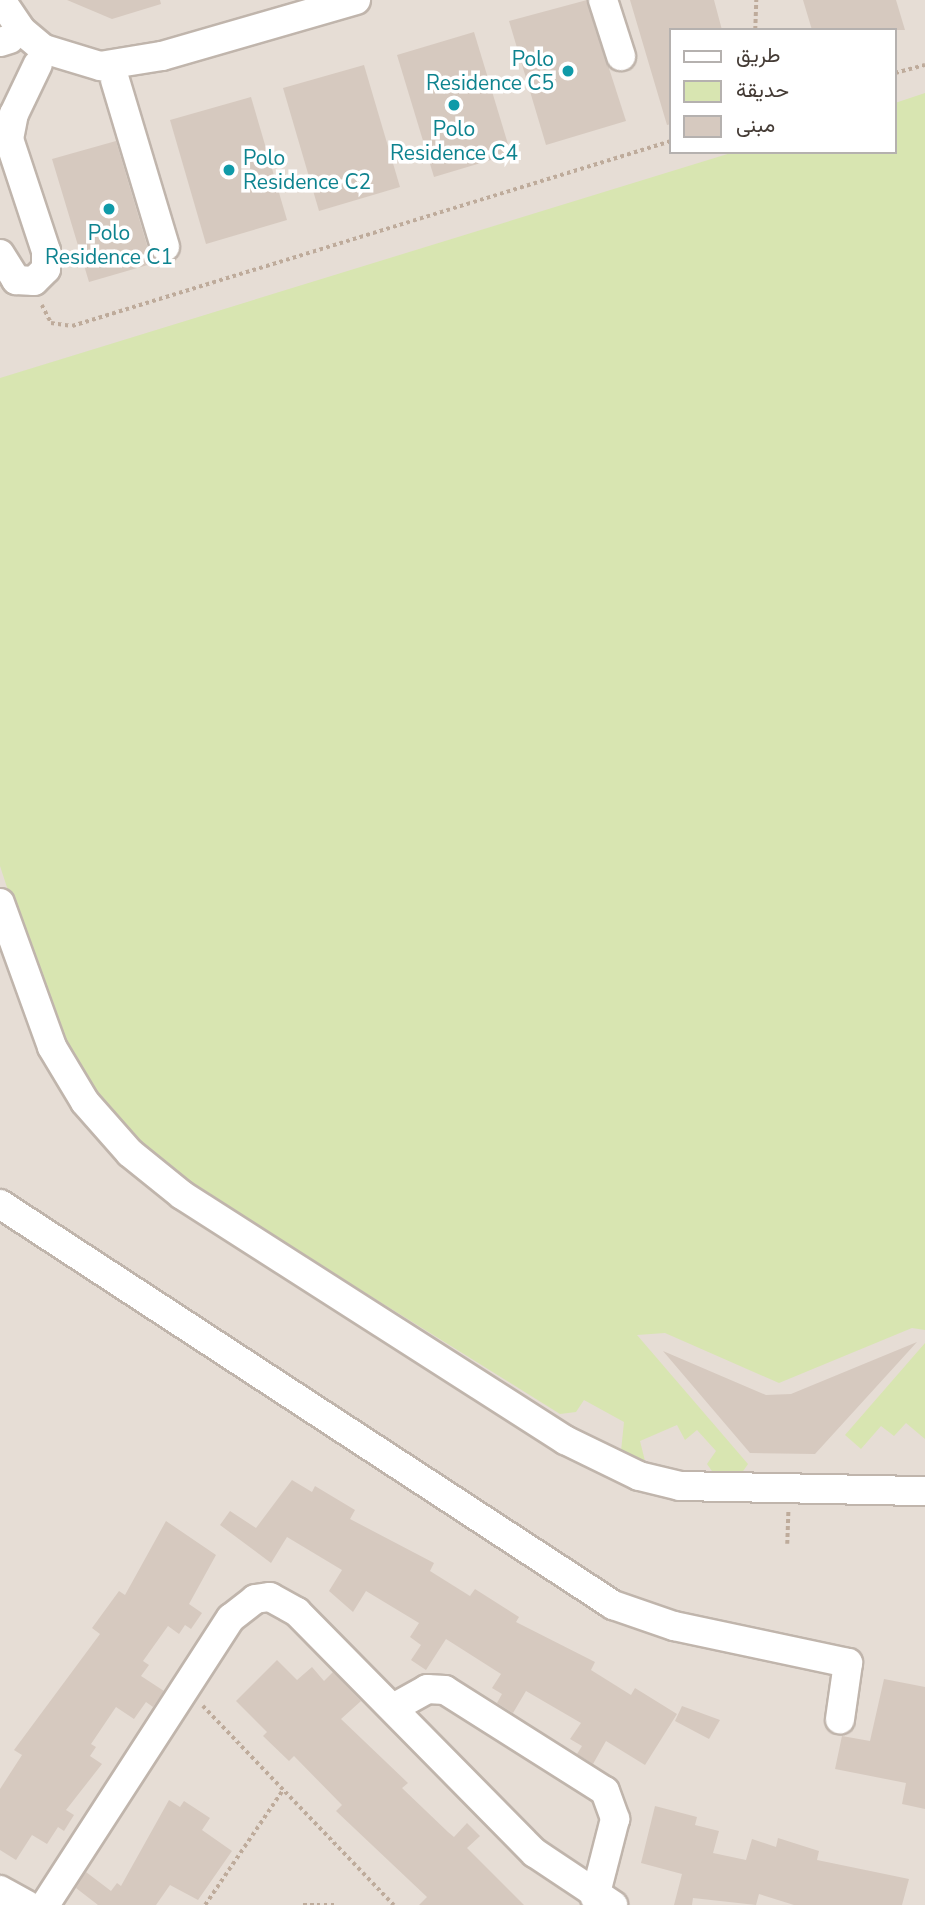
<!DOCTYPE html>
<html>
<head>
<meta charset="utf-8">
<style>
	body { margin:0 }
	#map { position:relative; width:925px; height:1905px; overflow:hidden; background:#f2ece6; font-family:"Nunito Sans",Vazirmatn,sans-serif }
	div>[style] { position:absolute }
	[style*='--x'] { left:calc(var(--x)*1px); top:calc(var(--y)*1px); width:calc(var(--w)*1px); rotate:calc(var(--a)*1deg) }
	.residential>* { inset:0; background:#e6ddd5 }
	.green>* { inset:0; background:#d8e5b1 }
	.building>* { inset:0; background:#d6c9bf }
	.path>* { height:3.5px; margin-top:-1.75px; transform-origin:0; background:repeating-linear-gradient(90deg,#beab9b 0 3.5px,transparent 0 7px) }
	.roads { filter:drop-shadow(2px 0 #c0b5ac) drop-shadow(-2px 0 #c0b5ac) drop-shadow(0 2px #c0b5ac) drop-shadow(0 -2px #c0b5ac) }
	.minor>* { height:28px; margin:-14px; padding:0 14px; transform-origin:14px; border-radius:14px; background:#fff }
	.dots>* { width:19px; height:19px; translate:-50% -50%; box-sizing:border-box; border:4px solid #fff; border-radius:50% }
	span { translate:-50% -50%; white-space:nowrap; text-align:center; line-height:1.15; -webkit-text-stroke:7px #fff; paint-order:stroke }
	.culture-label { font-size:21px; color:#0d838f }
	.right { translate:-100% -50%; text-align:right }
	.left { translate:0 -50%; text-align:left }
	.legend { position:absolute; left:669px; top:28px; width:228px; height:126px; box-sizing:border-box; background:#fff; border:2px solid #b5b1af; margin:0; padding:9px 12px; list-style:none; font-size:21px; color:#453c36 }
	.legend li { display:flex; align-items:center; gap:14px; height:35px }
	.legend b { width:35px; border:2px solid #b5b1af }
</style>
</head>
<body>
<div id="map">
	<div class="residential">
		<i style="clip-path:polygon(evenodd,0 0,925px 0,925px 1905px,0 1905px,0 0,671px 30px,895px 30px,895px 152px,671px 152px,671px 30px)"></i>
	</div>
	<div class="green">
		<i style="clip-path:polygon(925px 93px,925px 1330px,912px 1328px,779px 1383px,665px 1333px,637px 1335px,748px 1464px,739px 1477px,714px 1474px,707px 1464px,716px 1451px,697px 1430px,685px 1440px,677px 1425px,640px 1441px,645px 1461px,621px 1451px,624px 1422px,584px 1400px,576px 1412px,560px 1414px,181px 1178px,143px 1149px,95px 1093px,43px 997px,0 866px,0 378px,734px 152px,895px 152px,895px 103px)"></i>
		<i style="clip-path:polygon(925px 1343px,925px 1439px,906px 1423px,894px 1436px,881px 1426px,861px 1449px,845px 1435px)"></i>
	</div>
	<div class="building">
		<i style="clip-path:polygon(67px 0,160px 0,161px 4px,112px 19px)"></i>
		<i style="clip-path:polygon(587px 0,626px 121px,546px 145px,509px 21px)"></i>
		<i style="clip-path:polygon(630px 0,714px 0,722px 30px,671px 30px,671px 124px,667px 125px)"></i>
		<i style="clip-path:polygon(803px 0,896px 0,905px 30px,812px 30px)"></i>
		<i style="clip-path:polygon(474px 32px,511px 154px,434px 177px,397px 55px)"></i>
		<i style="clip-path:polygon(364px 65px,400px 187px,319px 211px,283px 88px)"></i>
		<i style="clip-path:polygon(251px 97px,287px 220px,206px 244px,170px 120px)"></i>
		<i style="clip-path:polygon(116px 141px,149px 252px,158px 262px,89px 282px,52px 159px)"></i>
		<i style="clip-path:polygon(917px 1342px,815px 1454px,750px 1453px,663px 1351px,766px 1395px,791px 1394px)"></i>
		<i style="clip-path:polygon(292px 1480px,312px 1492px,315px 1486px,355px 1510px,350px 1519px,434px 1563px,430px 1571px,470px 1596px,475px 1589px,519px 1617px,516px 1622px,595px 1662px,591px 1670px,631px 1695px,635px 1688px,677px 1714px,645px 1765px,606px 1741px,593px 1764px,577px 1754px,582px 1746px,570px 1739px,581px 1723px,526px 1691px,513px 1713px,497px 1703px,502px 1694px,492px 1688px,501px 1674px,446px 1639px,426px 1670px,411px 1660px,421px 1645px,410px 1637px,419px 1623px,366px 1591px,353px 1612px,329px 1591px,342px 1570px,287px 1537px,271px 1563px,220px 1525px,230px 1511px,256px 1528px)"></i>
		<i style="clip-path:polygon(166px 1521px,216px 1555px,189px 1604px,202px 1613px,191px 1629px,185px 1625px,179px 1634px,168px 1626px,143px 1661px,149px 1665px,141px 1676px,164px 1691px,153px 1707px,146px 1702px,134px 1719px,116px 1707px,91px 1744px,96px 1747px,90px 1756px,102px 1764px,66px 1810px,74px 1815px,64px 1831px,58px 1827px,47px 1844px,32px 1835px,16px 1860px,0 1850px,0 1789px,22px 1755px,14px 1750px,100px 1634px,92px 1628px,119px 1591px,125px 1595px)"></i>
		<i style="clip-path:polygon(277px 1660px,297px 1680px,312px 1667px,324px 1681px,333px 1672px,361px 1701px,341px 1719px,408px 1783px,402px 1788px,448px 1832px,454px 1837px,467px 1823px,480px 1836px,467px 1848px,524px 1905px,419px 1905px,427px 1897px,336px 1811px,342px 1805px,294px 1756px,289px 1761px,263px 1736px,267px 1732px,236px 1701px)"></i>
		<i style="clip-path:polygon(884px 1679px,925px 1687px,925px 1809px,902px 1804px,906px 1783px,835px 1769px,842px 1736px,870px 1741px)"></i>
		<i style="clip-path:polygon(682px 1706px,720px 1720px,709px 1739px,675px 1721px)"></i>
		<i style="clip-path:polygon(169px 1800px,180px 1807px,184px 1801px,210px 1818px,202px 1830px,232px 1851px,198px 1900px,170px 1885px,156px 1905px,98px 1905px,76px 1888px,86px 1872px,111px 1891px,117px 1883px,121px 1886px)"></i>
		<i style="clip-path:polygon(655px 1806px,697px 1817px,695px 1825px,719px 1831px,713px 1853px,746px 1860px,752px 1839px,776px 1847px,778px 1838px,819px 1851px,817px 1860px,909px 1879px,902px 1905px,794px 1905px,759px 1894px,756px 1905px,693px 1898px,692px 1905px,674px 1905px,682px 1874px,641px 1863px)"></i>
	</div>
	<div class="path">
		<i style="--x:755;--y:30;--w:30;--a:-88"></i>
		<i style="--x:895;--y:73;--w:31;--a:-15"></i>
		<i style="--x:42;--y:305;--w:20;--a:63"></i>
		<i style="--x:51;--y:323;--w:21;--a:8"></i>
		<i style="--x:72;--y:326;--w:627;--a:-17.16"></i>
		<i style="--x:787;--y:1544;--w:34;--a:-88"></i>
		<i style="--x:203;--y:1706;--w:276;--a:46.2"></i>
		<i style="--x:205;--y:1905;--w:139;--a:-55.9"></i>
		<i style="--x:303;--y:1905;--w:33;--a:0"></i>
	</div>
	<div class="roads">
		<div class="minor">
			<i style="--x:1;--y:0;--w:36;--a:56"></i>
			<i style="--x:21;--y:30;--w:30;--a:40"></i>
			<i style="--x:44;--y:49;--w:59;--a:16.9"></i>
			<i style="--x:100;--y:66;--w:63;--a:-9.2"></i>
			<i style="--x:162;--y:56;--w:202;--a:-16.1"></i>
			<i style="--x:603;--y:0;--w:59;--a:72.2"></i>
			<i style="--x:0;--y:42;--w:10;--a:-17"></i>
			<i style="--x:115;--y:80;--w:174;--a:73.3"></i>
			<i style="--x:0;--y:254;--w:31;--a:58"></i>
			<i style="--x:16;--y:280;--w:18;--a:3"></i>
			<i style="--x:34;--y:281;--w:17;--a:-45"></i>
			<i style="--x:46;--y:269;--w:18;--a:-90"></i>
			<i style="--x:46;--y:251;--w:118;--a:-108.3"></i>
			<i style="--x:9;--y:139;--w:25;--a:-79"></i>
			<i style="--x:14;--y:114;--w:55;--a:-64.4"></i>
			<i style="--x:0;--y:903;--w:153;--a:70.1"></i>
			<i style="--x:52;--y:1047;--w:64;--a:59"></i>
			<i style="--x:85;--y:1102;--w:68;--a:48.6"></i>
			<i style="--x:130;--y:1153;--w:67;--a:38.9"></i>
			<i style="--x:182;--y:1195;--w:455;--a:32.6"></i>
			<i style="--x:565;--y:1440;--w:82;--a:25.9"></i>
			<i style="--x:639;--y:1476;--w:42;--a:13.7"></i>
			<i style="--x:680;--y:1486;--w:245;--a:1.2"></i>
			<i style="--x:0;--y:1204;--w:733;--a:33.19"></i>
			<i style="--x:613;--y:1605;--w:65;--a:19"></i>
			<i style="--x:674;--y:1626;--w:178;--a:12"></i>
			<i style="--x:848;--y:1663;--w:57;--a:98.1"></i>
			<i style="--x:395;--y:1707;--w:37;--a:-29"></i>
			<i style="--x:427;--y:1689;--w:18;--a:3"></i>
			<i style="--x:445;--y:1690;--w:189;--a:32.3"></i>
			<i style="--x:605;--y:1791;--w:30;--a:70"></i>
			<i style="--x:615;--y:1819;--w:81;--a:104.4"></i>
			<i style="--x:0;--y:1890;--w:31;--a:29"></i>
			<i style="--x:45;--y:1905;--w:342;--a:-57.1"></i>
			<i style="--x:231;--y:1618;--w:31;--a:-38"></i>
			<i style="--x:255;--y:1599;--w:15;--a:-8"></i>
			<i style="--x:270;--y:1597;--w:31;--a:29"></i>
			<i style="--x:297;--y:1612;--w:339;--a:45.4"></i>
			<i style="--x:535;--y:1853;--w:94;--a:33.7"></i>
		</div>
	</div>
	<div class="dots">
		<i style="left:568px;top:71px;background:#0f9aa8"></i>
		<i style="left:454px;top:105px;background:#0f9aa8"></i>
		<i style="left:229px;top:170px;background:#0f9aa8"></i>
		<i style="left:109px;top:209px;background:#0f9aa8"></i>
	</div>
	<div class="culture-label">
		<span class="right" style="left:554px;top:71px">Polo<br>Residence C5</span>
		<span style="left:454px;top:141px">Polo<br>Residence C4</span>
		<span class="left" style="left:243px;top:170px">Polo<br>Residence C2</span>
		<span style="left:109px;top:245px">Polo<br>Residence C1</span>
	</div>
	<ul class="legend">
	<li><b style="height:9px;background:#fff"></b>طريق</li>
	<li><b style="height:19px;background:#d8e5b1"></b>حديقة</li>
	<li><b style="height:19px;background:#d6c9bf"></b>مبنى</li>
	</ul>
</div>
</body>
</html>
